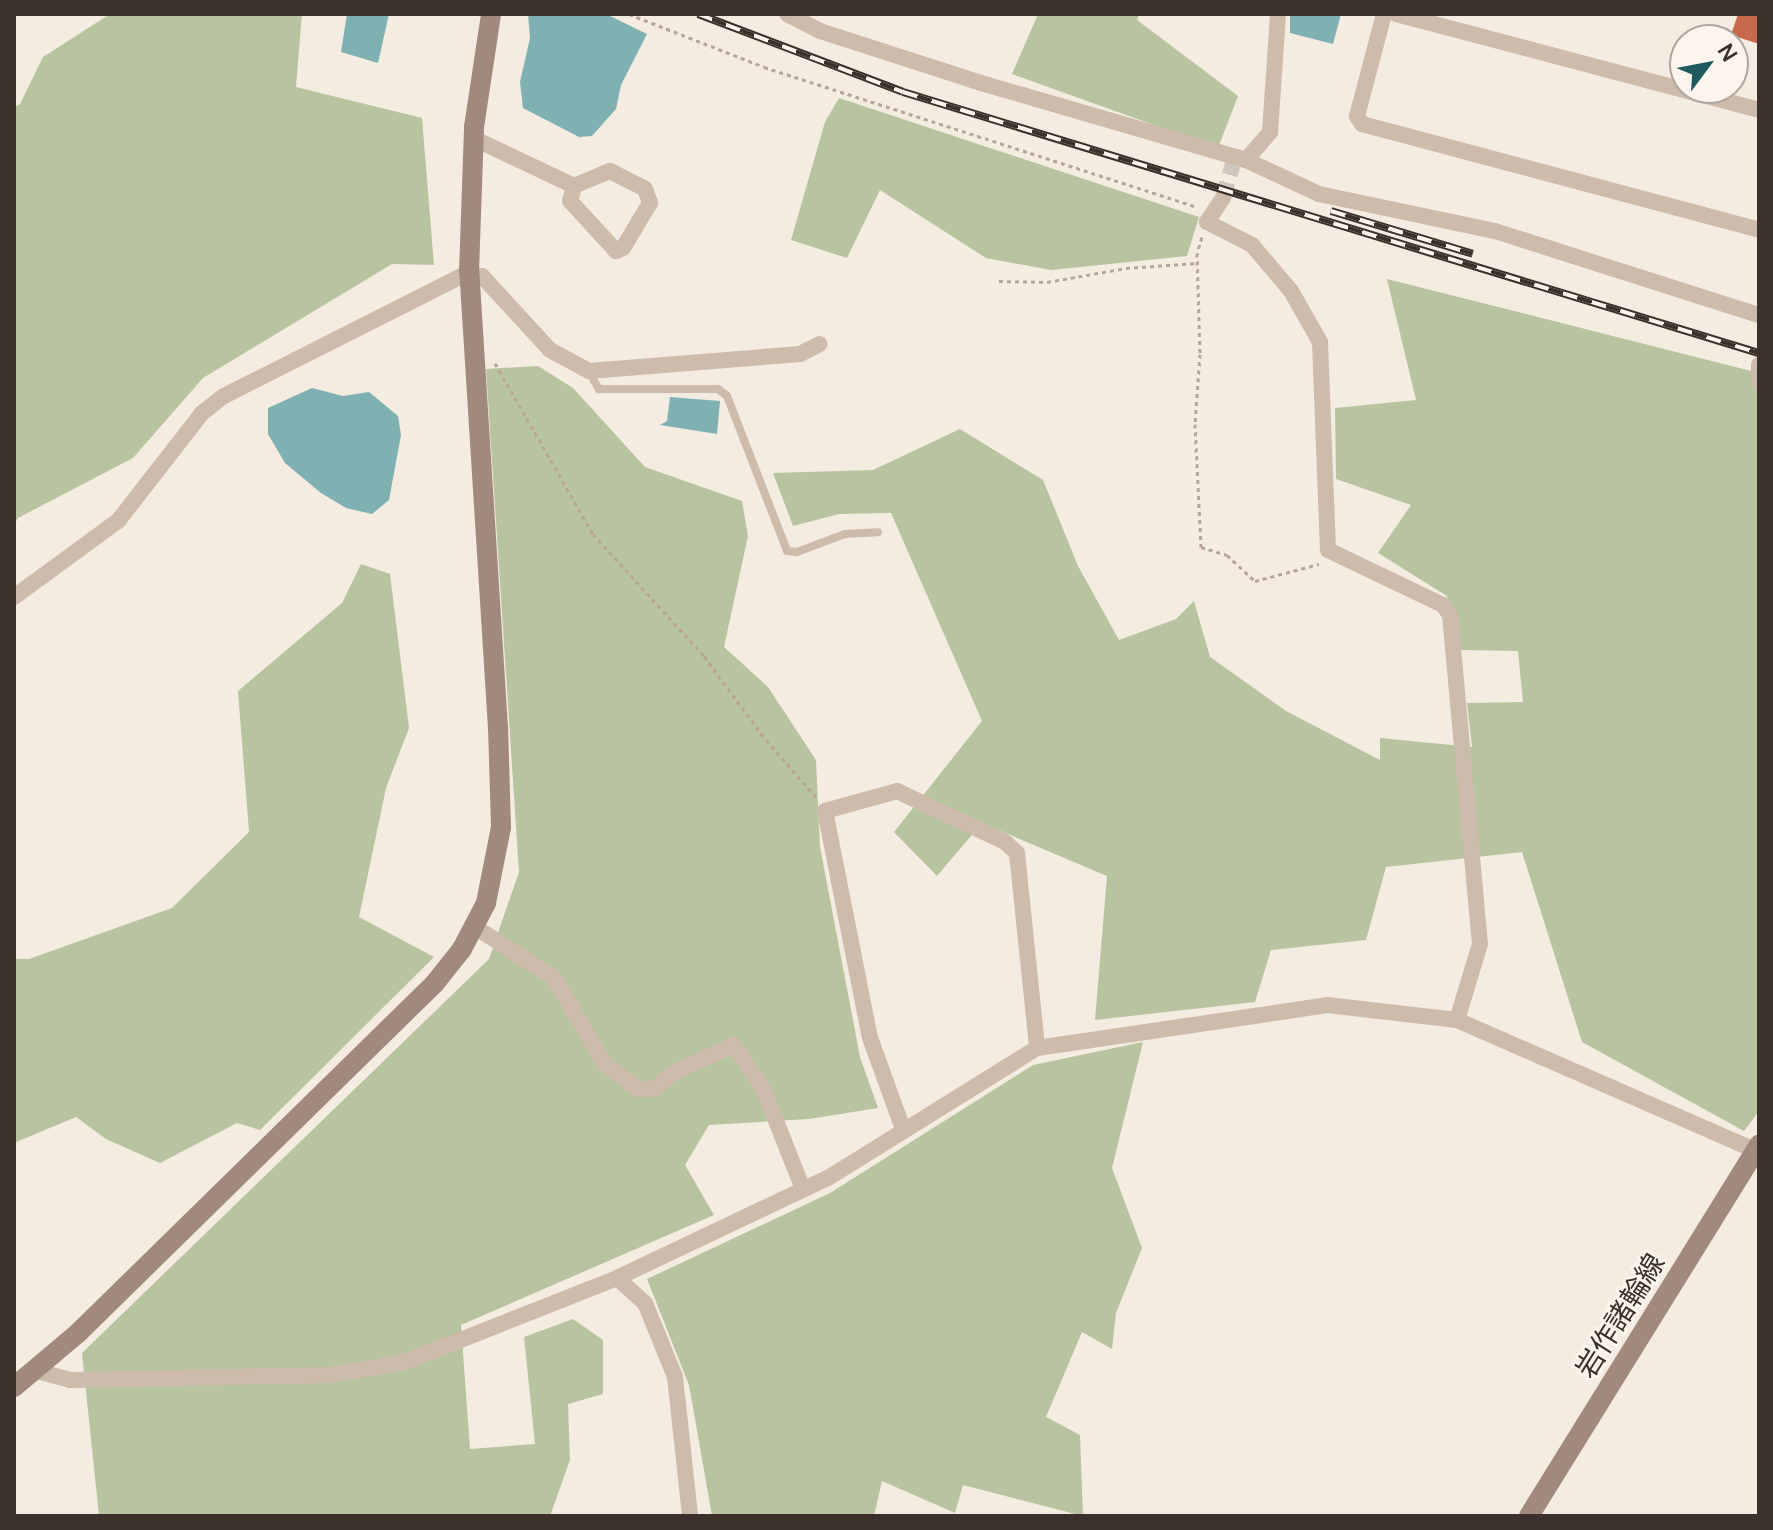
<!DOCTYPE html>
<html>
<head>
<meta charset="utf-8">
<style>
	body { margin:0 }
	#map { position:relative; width:1773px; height:1530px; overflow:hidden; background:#f4ebe1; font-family:Manrope,"Noto Sans JP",sans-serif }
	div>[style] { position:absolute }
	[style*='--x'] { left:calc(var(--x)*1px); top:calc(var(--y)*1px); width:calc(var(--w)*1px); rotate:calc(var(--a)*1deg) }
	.green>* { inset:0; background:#b8c4a0 }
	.water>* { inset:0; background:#7fb0b2 }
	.building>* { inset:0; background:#c8694b }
	.street-tunnel>* { height:16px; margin-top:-8px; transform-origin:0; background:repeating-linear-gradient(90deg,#cfc6bd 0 16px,transparent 0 24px) }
	.path>* { height:3px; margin-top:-1.5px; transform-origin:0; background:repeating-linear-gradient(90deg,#b9a596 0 4px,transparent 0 8px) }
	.lane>* { height:8px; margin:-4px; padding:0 4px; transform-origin:4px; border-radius:4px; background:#cdbbac }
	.street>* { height:16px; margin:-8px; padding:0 8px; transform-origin:8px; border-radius:8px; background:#cdbbac }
	.secondary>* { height:20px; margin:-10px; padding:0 10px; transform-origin:10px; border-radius:10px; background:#a18a7d }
	.rail>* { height:8px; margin-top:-4px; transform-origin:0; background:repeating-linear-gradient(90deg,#fbf5ee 0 15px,#3b302b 0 30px); box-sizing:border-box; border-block:2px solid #3b302b }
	span { translate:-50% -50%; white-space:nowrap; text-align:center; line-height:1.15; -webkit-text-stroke:6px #fbf5ee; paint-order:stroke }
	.street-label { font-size:28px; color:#3b302b }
	.frame { position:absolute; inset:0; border:16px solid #3b302b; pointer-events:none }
	.north { position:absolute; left:1669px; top:24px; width:80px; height:80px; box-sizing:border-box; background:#fbf5ee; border:2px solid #aea6a0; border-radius:50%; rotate:58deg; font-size:22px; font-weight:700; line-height:32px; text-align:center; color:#3b302b }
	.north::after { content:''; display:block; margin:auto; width:28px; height:36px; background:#1f5a5e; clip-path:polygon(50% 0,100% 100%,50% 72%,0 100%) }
</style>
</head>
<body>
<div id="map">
	<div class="green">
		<i style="clip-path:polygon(110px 14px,302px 14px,296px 87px,422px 118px,434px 265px,392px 264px,203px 378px,133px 458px,18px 518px,14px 525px,14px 107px,20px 104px,43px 57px)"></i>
		<i style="clip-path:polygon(1038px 14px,1139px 14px,1137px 20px,1238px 96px,1218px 148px,1012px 74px)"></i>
		<i style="clip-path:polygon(839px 98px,1199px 217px,1187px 256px,1051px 270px,986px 258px,880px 190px,847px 258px,791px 240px,825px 122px)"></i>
		<i style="clip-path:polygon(1387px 279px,1759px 373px,1759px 1111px,1744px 1131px,1582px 1042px,1522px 852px,1386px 867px,1366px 940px,1271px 950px,1255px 1002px,1095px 1020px,1107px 876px,982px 823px,937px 876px,894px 832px,982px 721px,891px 513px,839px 514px,793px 526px,773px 473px,873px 470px,960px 429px,1043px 480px,1078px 566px,1119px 640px,1176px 619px,1194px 601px,1210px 657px,1286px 711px,1380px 760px,1380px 738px,1472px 747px,1467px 703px,1523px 702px,1518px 651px,1461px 650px,1447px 596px,1378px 553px,1411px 505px,1336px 479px,1335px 408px,1416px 400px)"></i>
		<i style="clip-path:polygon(538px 366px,573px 388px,645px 467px,742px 501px,748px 536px,724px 647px,768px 687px,816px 760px,820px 847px,860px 1057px,878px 1108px,809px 1119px,709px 1125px,685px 1165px,714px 1215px,461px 1325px,470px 1449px,535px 1444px,524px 1337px,573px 1319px,603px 1340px,603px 1394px,568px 1404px,570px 1460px,550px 1516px,99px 1516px,82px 1353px,489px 959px,519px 872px,486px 369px)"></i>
		<i style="clip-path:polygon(361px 564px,390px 574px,409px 728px,386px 788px,359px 917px,434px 957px,260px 1130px,237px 1123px,160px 1163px,106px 1139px,76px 1117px,14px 1143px,14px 959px,29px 959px,172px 908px,249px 832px,238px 691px,342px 603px)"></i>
		<i style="clip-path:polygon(1143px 1042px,1112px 1168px,1142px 1248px,1116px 1313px,1112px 1349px,1082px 1332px,1046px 1417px,1080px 1435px,1083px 1516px,963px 1485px,955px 1513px,882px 1481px,874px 1516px,712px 1516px,689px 1385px,647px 1279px,830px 1193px,1033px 1065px)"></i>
	</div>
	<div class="water">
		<i style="clip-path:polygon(347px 14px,389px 14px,378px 63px,341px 52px)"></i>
		<i style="clip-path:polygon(528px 14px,606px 14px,647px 34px,621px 85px,616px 109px,592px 136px,579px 137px,523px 108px,520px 82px,530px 38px)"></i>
		<i style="clip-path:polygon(1290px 14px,1341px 14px,1333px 44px,1290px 33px)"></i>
		<i style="clip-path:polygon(312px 388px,343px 396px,369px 392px,398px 416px,401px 435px,389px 500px,372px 514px,346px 508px,321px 493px,285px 463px,268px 434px,268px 408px)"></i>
		<i style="clip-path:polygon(670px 397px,720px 401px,717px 434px,660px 425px,667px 421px)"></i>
	</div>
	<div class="building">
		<i style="clip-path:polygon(1738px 14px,1759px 14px,1759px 44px,1731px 35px)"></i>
	</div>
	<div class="street-tunnel">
		<i style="--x:1223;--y:198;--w:43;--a:-73.7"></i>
	</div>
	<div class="path">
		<i style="--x:629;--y:14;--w:145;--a:21.4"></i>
		<i style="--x:764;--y:67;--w:455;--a:17.9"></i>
		<i style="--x:1202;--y:237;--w:17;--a:107"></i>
		<i style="--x:1197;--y:253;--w:101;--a:88.3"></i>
		<i style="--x:1200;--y:354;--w:70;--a:94.1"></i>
		<i style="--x:1195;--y:424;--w:123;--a:87.2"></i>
		<i style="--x:1201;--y:547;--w:27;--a:17"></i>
		<i style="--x:1227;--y:555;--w:38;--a:43"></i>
		<i style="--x:1255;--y:581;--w:66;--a:-14.9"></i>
		<i style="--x:999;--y:281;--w:48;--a:1.2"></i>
		<i style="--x:1047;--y:282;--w:80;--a:-10"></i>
		<i style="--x:1126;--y:268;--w:71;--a:-4"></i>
		<i style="--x:495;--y:363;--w:197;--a:60.2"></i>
		<i style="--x:593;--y:534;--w:165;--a:47.7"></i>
		<i style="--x:704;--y:656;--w:104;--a:53.6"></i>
		<i style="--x:766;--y:740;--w:77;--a:48.7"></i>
	</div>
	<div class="lane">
		<i style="--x:589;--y:372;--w:20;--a:60"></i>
		<i style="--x:599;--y:389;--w:119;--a:0"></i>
		<i style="--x:718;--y:389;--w:11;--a:38"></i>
		<i style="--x:727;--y:396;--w:166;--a:68.8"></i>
		<i style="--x:787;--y:551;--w:10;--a:6"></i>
		<i style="--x:797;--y:552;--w:51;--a:-20.6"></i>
		<i style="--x:845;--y:534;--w:33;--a:-3"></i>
	</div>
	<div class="street">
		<i style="--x:787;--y:14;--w:37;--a:27"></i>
		<i style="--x:820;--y:31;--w:169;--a:17.9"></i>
		<i style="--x:981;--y:83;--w:276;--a:16.2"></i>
		<i style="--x:1246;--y:160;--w:81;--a:25"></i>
		<i style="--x:1319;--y:194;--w:180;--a:11.9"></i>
		<i style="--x:1495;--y:231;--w:277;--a:17.7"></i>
		<i style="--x:1384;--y:14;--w:106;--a:104.8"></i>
		<i style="--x:1357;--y:116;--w:9;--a:58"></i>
		<i style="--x:1362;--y:124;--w:411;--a:14.9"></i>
		<i style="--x:1396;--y:14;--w:375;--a:14.8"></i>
		<i style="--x:473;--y:138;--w:112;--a:25.4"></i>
		<i style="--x:574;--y:186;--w:39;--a:-23"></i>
		<i style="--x:610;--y:171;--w:39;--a:27"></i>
		<i style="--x:645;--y:189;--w:15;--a:70"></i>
		<i style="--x:650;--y:203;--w:52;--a:121"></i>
		<i style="--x:623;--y:248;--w:8;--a:157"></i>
		<i style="--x:616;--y:251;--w:68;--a:-132.6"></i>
		<i style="--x:570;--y:201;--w:16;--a:-75"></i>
		<i style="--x:1246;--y:160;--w:37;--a:-49"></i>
		<i style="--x:1270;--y:132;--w:118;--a:-86.1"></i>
		<i style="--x:1223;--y:198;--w:29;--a:124"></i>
		<i style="--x:1207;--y:222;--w:51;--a:27.1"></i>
		<i style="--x:1252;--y:245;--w:60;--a:49.7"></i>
		<i style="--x:1291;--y:291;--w:59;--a:60.4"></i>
		<i style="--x:1320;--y:342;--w:208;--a:87.8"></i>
		<i style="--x:1328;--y:550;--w:127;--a:25.6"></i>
		<i style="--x:1443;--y:605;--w:12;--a:55"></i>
		<i style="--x:1450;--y:615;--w:330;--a:84.8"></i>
		<i style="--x:1480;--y:944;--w:79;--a:106.8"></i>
		<i style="--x:470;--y:277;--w:12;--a:-5"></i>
		<i style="--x:482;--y:276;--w:100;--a:47.4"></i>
		<i style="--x:550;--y:350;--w:44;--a:28.3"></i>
		<i style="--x:589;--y:371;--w:212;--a:-4.6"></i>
		<i style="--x:800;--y:354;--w:22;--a:-27"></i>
		<i style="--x:1759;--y:365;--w:16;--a:90"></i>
		<i style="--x:14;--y:597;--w:129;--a:-36.2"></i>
		<i style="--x:118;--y:521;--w:137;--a:-52.1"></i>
		<i style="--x:202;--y:413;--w:28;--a:-38"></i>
		<i style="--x:224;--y:396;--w:275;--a:-26.8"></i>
		<i style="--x:475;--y:927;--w:94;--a:32.8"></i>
		<i style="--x:554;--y:978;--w:100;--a:59.3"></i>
		<i style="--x:605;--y:1064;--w:41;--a:37.1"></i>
		<i style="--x:638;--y:1089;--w:16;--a:0"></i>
		<i style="--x:654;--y:1089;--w:29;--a:-38"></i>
		<i style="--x:677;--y:1071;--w:63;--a:-24.5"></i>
		<i style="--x:734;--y:1045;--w:52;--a:56"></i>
		<i style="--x:763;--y:1088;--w:109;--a:68.4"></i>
		<i style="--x:903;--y:1129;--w:97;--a:-109.9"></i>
		<i style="--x:870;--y:1038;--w:231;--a:-101.2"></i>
		<i style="--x:825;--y:811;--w:75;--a:-15.5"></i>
		<i style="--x:897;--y:791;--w:119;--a:25.3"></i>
		<i style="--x:1005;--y:842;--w:16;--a:43"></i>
		<i style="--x:1017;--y:853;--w:196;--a:84.1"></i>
		<i style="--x:617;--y:1278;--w:38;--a:42"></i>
		<i style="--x:645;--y:1303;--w:80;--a:67.9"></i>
		<i style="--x:675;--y:1377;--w:140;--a:83.8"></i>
		<i style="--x:37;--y:1371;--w:34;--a:15"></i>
		<i style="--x:70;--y:1380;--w:260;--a:-1.1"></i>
		<i style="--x:330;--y:1375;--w:76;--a:-9.8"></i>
		<i style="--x:405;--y:1362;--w:228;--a:-21.6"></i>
		<i style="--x:617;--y:1278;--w:233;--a:-25.4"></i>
		<i style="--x:828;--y:1178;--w:246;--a:-31.9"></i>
		<i style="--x:1037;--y:1048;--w:293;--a:-8.4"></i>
		<i style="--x:1327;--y:1005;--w:131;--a:6.6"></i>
		<i style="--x:1457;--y:1020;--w:325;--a:23.6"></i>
	</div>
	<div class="secondary">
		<i style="--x:14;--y:1387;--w:82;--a:-40.1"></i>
		<i style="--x:77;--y:1334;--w:501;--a:-44.43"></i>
		<i style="--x:435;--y:983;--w:43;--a:-51.5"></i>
		<i style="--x:462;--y:949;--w:52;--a:-62.4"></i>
		<i style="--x:486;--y:903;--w:77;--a:-78.8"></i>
		<i style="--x:501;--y:827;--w:99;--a:-91.7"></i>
		<i style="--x:498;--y:728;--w:457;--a:-93.6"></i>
		<i style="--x:469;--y:272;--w:145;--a:-88"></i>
		<i style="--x:474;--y:127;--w:114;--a:-81.4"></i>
		<i style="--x:1529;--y:1516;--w:437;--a:-58.2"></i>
	</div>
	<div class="rail">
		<i style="--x:698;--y:14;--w:219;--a:20.8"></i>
		<i style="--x:903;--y:92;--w:895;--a:16.96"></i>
		<i style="--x:1331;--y:211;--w:148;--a:16.8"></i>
	</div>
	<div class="street-label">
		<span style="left:1619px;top:1315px;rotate:-58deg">岩作諸輪線</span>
	</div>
	<div class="frame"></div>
	<div class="north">N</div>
</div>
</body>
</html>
